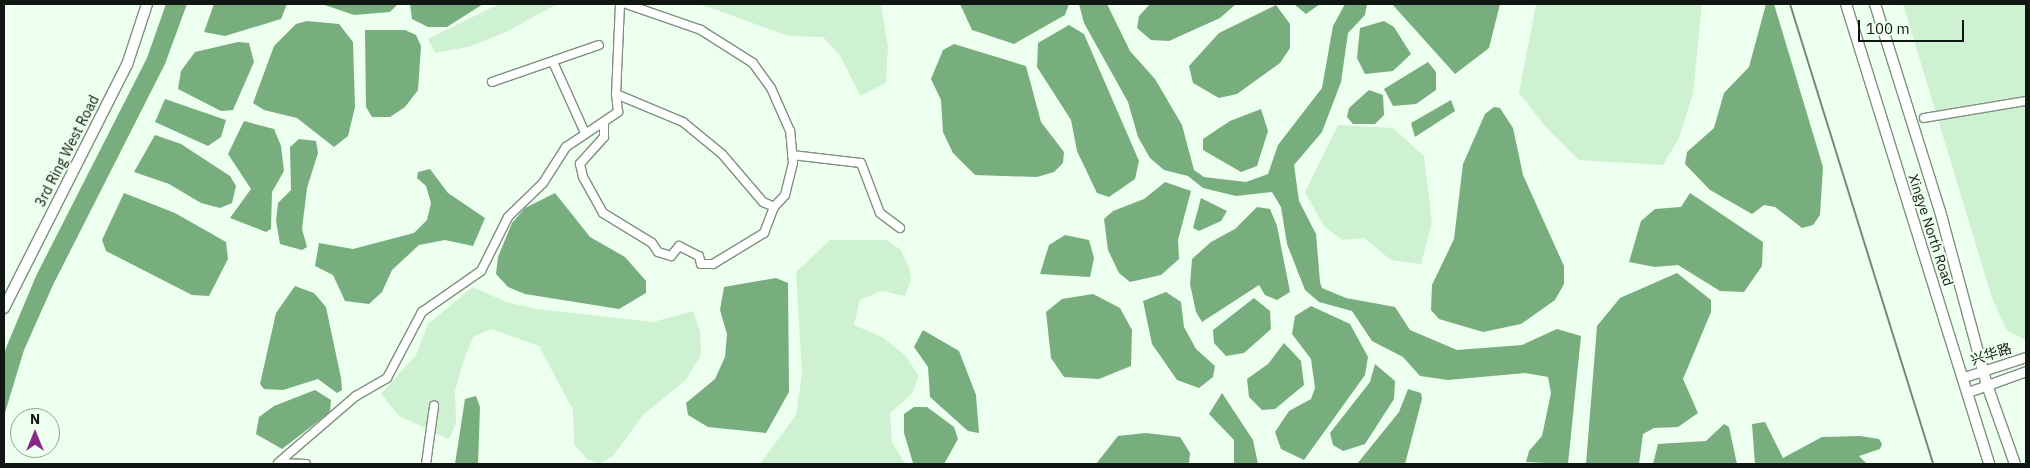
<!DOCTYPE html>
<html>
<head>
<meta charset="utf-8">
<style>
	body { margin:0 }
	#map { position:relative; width:2030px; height:468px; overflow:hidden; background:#edffee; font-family:"IBM Plex Sans","Noto Sans SC",sans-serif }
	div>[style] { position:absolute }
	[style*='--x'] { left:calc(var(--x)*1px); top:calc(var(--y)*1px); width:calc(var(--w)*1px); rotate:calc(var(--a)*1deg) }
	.green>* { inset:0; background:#cef2d1 }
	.water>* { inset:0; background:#78ad7e }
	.roads { filter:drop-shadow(1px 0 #7f9080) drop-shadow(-1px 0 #7f9080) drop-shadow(0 1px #7f9080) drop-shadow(0 -1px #7f9080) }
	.minor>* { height:8px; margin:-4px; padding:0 4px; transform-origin:4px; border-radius:4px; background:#fff }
	.tertiary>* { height:9px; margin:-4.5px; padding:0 4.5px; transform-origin:4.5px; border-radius:4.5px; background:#fff }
	.secondary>* { height:10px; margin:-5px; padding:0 5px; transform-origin:5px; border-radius:5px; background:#fff }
	.rail>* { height:2px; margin:-1px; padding:0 1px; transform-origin:1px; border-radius:1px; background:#79857a }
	span { translate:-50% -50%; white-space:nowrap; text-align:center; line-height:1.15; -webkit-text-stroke:4px #edffee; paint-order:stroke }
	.street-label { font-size:14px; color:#101611 }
	.frame { position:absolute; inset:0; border:5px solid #101611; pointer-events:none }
	.north { position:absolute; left:10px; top:408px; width:50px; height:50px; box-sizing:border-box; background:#edffee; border:1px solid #95a296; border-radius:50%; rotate:0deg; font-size:14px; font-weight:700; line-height:20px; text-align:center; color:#101611 }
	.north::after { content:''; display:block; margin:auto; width:18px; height:22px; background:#8a258c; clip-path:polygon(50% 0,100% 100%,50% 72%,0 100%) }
	.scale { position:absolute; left:1858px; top:20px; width:106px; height:22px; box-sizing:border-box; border:2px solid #101611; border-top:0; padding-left:6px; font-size:15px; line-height:18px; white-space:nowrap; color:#101611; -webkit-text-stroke:4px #edffee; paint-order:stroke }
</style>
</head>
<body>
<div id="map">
	<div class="green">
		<i style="clip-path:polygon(499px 4px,557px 4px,508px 31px,472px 46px,435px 53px,428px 39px)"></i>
		<i style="clip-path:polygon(700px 4px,881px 4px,888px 47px,886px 83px,860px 96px,841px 57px,823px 37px,788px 36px)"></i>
		<i style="clip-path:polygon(1536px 4px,1702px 4px,1693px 94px,1679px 138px,1663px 165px,1579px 160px,1545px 126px,1519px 93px)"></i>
		<i style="clip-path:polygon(1903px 4px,2026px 4px,2026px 340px,2007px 331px,1992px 298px)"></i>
		<i style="clip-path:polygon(1338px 125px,1393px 128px,1424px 156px,1432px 223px,1421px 264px,1391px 260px,1364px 238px,1342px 240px,1324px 226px,1305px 192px)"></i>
		<i style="clip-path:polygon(830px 240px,887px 240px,901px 250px,909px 267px,911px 280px,905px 296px,882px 291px,860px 300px,854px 325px,882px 337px,904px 354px,919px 376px,911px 395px,890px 413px,892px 442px,905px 464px,760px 464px,796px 415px,802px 373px,796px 272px)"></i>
		<i style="clip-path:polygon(473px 287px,506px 302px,538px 309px,653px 322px,693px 311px,700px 331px,701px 355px,686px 380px,643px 415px,613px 456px,599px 464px,587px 459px,574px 444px,573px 410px,539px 346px,491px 329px,473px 337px,463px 363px,455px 391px,456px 424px,449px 439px,399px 416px,381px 394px,416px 355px,428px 324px)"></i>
	</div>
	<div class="water">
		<i style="clip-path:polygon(166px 4px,187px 4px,165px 64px,53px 285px,24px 350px,4px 416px,4px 354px,8px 343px,36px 276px,147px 58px)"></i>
		<i style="clip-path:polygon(214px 4px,287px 4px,281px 19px,225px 36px,204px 32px)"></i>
		<i style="clip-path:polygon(322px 4px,398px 4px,390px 12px,354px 15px)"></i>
		<i style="clip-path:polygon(410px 4px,483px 4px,447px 27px,428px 27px,412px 19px)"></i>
		<i style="clip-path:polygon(960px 4px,1069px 4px,1065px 15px,1014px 44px,972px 30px)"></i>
		<i style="clip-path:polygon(1079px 4px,1107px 4px,1130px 51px,1155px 79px,1182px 125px,1194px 170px,1204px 177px,1246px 182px,1268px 174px,1278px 145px,1322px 88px,1333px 26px,1345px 4px,1367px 4px,1365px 15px,1348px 33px,1341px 82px,1322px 132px,1294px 165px,1299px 201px,1316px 234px,1320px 282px,1322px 288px,1346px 298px,1395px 307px,1410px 330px,1457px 350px,1522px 345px,1557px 329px,1581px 336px,1568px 464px,1526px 462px,1529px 451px,1542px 436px,1551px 393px,1548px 377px,1525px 373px,1448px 380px,1420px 376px,1403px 357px,1372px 341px,1352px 311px,1319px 302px,1305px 290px,1287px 244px,1281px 207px,1272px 192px,1236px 196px,1203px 188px,1188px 176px,1164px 170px,1150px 158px,1138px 137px,1128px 102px,1084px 23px)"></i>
		<i style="clip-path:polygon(1150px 4px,1236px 4px,1220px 18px,1169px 41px,1151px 40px,1137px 28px,1139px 16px)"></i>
		<i style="clip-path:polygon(1294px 4px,1320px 4px,1306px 14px)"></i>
		<i style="clip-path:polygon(1392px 4px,1500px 4px,1489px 48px,1455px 74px)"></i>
		<i style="clip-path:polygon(1766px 4px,1774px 4px,1823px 167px,1820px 215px,1813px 225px,1802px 228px,1775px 207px,1764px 205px,1752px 214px,1710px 190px,1685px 164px,1687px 152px,1714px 128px,1724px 93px,1749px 67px)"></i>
		<i style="clip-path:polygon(1276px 5px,1290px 24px,1290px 48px,1280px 63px,1237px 94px,1219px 98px,1193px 83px,1189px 66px,1219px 33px)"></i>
		<i style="clip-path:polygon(307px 21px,339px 24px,353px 42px,355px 107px,348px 136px,334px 147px,297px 118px,264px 110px,253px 103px,274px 46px,296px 24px)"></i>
		<i style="clip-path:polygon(1384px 21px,1394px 27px,1411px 54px,1393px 71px,1365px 74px,1357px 58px,1360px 28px)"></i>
		<i style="clip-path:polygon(1069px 25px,1084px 34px,1139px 161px,1135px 179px,1109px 197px,1097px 193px,1077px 151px,1071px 120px,1037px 67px,1038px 43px)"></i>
		<i style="clip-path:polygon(365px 30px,405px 30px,416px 35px,421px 46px,418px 90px,405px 107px,390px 117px,372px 117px,366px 107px)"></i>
		<i style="clip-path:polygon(238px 42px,249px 43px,254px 62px,233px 110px,221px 111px,178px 89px,181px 71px,195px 52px)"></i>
		<i style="clip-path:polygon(954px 44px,1026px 66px,1041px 122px,1064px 152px,1063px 163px,1054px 172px,1037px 177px,975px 175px,953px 153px,943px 132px,941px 100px,931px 79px,943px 50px)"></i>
		<i style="clip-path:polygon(1428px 62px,1436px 72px,1436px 90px,1416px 104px,1393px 106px,1384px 89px)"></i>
		<i style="clip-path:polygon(1369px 90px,1383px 95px,1384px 115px,1375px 124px,1353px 124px,1347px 117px,1349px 108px)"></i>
		<i style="clip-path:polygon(165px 99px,226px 120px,221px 137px,208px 146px,155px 122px)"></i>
		<i style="clip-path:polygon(1451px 100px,1455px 111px,1415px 137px,1411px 123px)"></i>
		<i style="clip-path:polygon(1494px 107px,1500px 108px,1513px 128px,1523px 175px,1564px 266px,1564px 284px,1555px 300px,1521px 324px,1483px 332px,1439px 319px,1431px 310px,1432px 285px,1454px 239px,1463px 164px,1485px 114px)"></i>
		<i style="clip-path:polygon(1261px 109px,1268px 131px,1257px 166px,1241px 172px,1203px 150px,1203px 139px,1230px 121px)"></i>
		<i style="clip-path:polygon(244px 121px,274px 129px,281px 146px,284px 171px,272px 192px,271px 229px,266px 232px,230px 218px,251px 189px,228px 154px)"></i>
		<i style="clip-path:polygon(155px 135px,181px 144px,230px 176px,236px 186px,232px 203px,220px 208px,201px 203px,169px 184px,134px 172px)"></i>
		<i style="clip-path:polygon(299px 139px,316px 141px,318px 153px,307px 188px,302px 229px,307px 247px,302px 250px,280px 244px,276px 221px,278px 203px,291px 190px,290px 147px)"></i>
		<i style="clip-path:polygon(430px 169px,448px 193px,485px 218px,473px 246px,445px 240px,419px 245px,392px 270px,382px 292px,369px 304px,345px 301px,333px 275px,315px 266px,319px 243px,353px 249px,414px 233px,427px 220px,431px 203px,426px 186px,417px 178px,418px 172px)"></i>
		<i style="clip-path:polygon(1165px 182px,1191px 191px,1178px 240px,1179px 259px,1161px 275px,1130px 282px,1119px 273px,1108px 250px,1104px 219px,1113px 211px,1144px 199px)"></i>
		<i style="clip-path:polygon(124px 193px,175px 213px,226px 242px,228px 259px,209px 296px,192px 295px,106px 251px,102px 240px)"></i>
		<i style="clip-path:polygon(555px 193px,590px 237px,625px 257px,646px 281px,646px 293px,619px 309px,525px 294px,508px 287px,496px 274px,498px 257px,512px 223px,525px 208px)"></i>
		<i style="clip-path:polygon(1690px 193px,1763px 242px,1762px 266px,1744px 292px,1720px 291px,1678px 265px,1655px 267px,1629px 262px,1641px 221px,1655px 209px,1681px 207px)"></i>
		<i style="clip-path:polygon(1201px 198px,1227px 211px,1221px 221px,1199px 231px,1193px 228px)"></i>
		<i style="clip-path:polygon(1257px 207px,1270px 209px,1277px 226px,1290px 292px,1277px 300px,1265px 295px,1259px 285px,1202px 322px,1196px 312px,1190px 284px,1192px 259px,1211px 242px,1235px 229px)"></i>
		<i style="clip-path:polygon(1065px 235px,1089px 240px,1094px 258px,1090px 277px,1040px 274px,1049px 245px)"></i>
		<i style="clip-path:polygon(1677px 273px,1711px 300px,1711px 312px,1683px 379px,1698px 413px,1678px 427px,1654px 428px,1643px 434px,1639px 464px,1586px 464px,1597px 326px,1620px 298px)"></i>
		<i style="clip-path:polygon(776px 278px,788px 283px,789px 392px,766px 433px,708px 427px,688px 415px,686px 403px,715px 379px,725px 357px,727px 334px,720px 310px,724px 287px)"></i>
		<i style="clip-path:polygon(295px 286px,314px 293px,326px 307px,341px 378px,342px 390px,337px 393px,318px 379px,283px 390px,264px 389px,260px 384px,276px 313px)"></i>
		<i style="clip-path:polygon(1166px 292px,1181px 302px,1184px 327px,1196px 349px,1215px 366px,1213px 377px,1199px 388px,1177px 380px,1152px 344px,1143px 301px)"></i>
		<i style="clip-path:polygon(1093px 294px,1120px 308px,1132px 330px,1131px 366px,1099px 379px,1064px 377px,1051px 358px,1046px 312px,1062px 299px)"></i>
		<i style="clip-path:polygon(1254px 298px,1270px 311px,1271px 329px,1244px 353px,1226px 356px,1214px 343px,1213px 330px)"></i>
		<i style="clip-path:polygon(1311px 306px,1350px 324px,1368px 357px,1365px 375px,1304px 460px,1281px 449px,1275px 432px,1289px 411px,1311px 399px,1315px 388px,1311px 359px,1292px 334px,1295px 316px)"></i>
		<i style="clip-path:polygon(923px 330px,959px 351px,976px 395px,979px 433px,968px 431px,930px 397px,928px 367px,914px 347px)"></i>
		<i style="clip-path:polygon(1284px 343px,1301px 361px,1304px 385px,1275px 409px,1262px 410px,1249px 397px,1247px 379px,1268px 364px)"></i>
		<i style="clip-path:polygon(1375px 364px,1395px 381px,1394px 399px,1365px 444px,1343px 451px,1333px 445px,1330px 433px,1370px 382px)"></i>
		<i style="clip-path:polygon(1408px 389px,1421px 393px,1422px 399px,1405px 464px,1357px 464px,1399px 412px)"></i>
		<i style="clip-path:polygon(315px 390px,331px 400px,330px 412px,282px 449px,256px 434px,259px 417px,274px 406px)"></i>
		<i style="clip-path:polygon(1222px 393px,1253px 440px,1258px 464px,1234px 464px,1234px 440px,1209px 414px)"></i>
		<i style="clip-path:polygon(476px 396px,480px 407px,478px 464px,455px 464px,465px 399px)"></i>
		<i style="clip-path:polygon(914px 407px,927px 407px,954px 427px,958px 439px,944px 464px,913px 463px,904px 433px,904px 414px)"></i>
		<i style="clip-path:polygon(1765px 422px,1783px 458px,1822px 437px,1860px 436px,1879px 439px,1882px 444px,1880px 449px,1859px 456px,1867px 464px,1755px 464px,1752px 424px)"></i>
		<i style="clip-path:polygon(1724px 424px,1729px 427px,1737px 464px,1653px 464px,1658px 444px,1706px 441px)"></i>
		<i style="clip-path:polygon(1146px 433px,1180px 437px,1190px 453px,1189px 464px,1096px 464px,1118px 436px)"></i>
	</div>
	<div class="roads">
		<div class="minor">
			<i style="--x:620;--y:4;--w:90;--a:92.5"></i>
			<i style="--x:616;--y:94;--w:73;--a:22.7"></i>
			<i style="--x:683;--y:122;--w:50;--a:39.4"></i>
			<i style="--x:722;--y:154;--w:63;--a:49.5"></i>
			<i style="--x:763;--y:202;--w:12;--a:24"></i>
			<i style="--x:774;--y:207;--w:16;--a:-47"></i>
			<i style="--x:785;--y:195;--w:33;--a:-76"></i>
			<i style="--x:793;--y:163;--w:32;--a:-95"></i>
			<i style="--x:790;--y:131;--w:47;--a:-113.8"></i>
			<i style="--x:771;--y:88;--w:31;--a:-126"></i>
			<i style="--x:753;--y:63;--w:62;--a:-147.6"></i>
			<i style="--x:701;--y:30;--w:79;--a:-160.9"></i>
			<i style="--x:553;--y:62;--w:78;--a:65.7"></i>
			<i style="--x:492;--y:82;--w:113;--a:-19.1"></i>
			<i style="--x:1924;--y:118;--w:103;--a:-9.5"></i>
			<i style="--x:604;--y:123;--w:14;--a:90"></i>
			<i style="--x:604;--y:137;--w:36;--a:132"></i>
			<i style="--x:580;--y:164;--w:13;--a:77"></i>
			<i style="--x:583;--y:177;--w:41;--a:60.9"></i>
			<i style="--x:603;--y:213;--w:57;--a:31.5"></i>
			<i style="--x:652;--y:243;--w:11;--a:56"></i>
			<i style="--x:658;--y:252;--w:14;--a:17"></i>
			<i style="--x:671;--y:256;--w:13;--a:-51"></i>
			<i style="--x:679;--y:246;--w:22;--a:27"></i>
			<i style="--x:699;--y:256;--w:8;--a:76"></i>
			<i style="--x:701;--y:264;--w:12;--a:0"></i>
			<i style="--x:713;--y:264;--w:60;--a:-31.3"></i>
			<i style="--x:764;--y:233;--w:28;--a:-69"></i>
			<i style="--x:792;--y:155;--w:69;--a:6.6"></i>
			<i style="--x:861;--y:163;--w:53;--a:69.2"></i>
			<i style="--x:880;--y:213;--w:25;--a:37"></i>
			<i style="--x:278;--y:463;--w:103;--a:-40.7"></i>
			<i style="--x:356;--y:396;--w:36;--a:-30"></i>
			<i style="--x:387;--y:378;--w:75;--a:-62.1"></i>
			<i style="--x:422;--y:312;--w:72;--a:-34.8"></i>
			<i style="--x:481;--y:271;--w:60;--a:-63.4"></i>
			<i style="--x:508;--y:217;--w:49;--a:-44.2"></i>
			<i style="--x:543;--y:183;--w:43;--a:-57.4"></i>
			<i style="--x:566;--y:147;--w:63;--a:-33.9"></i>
			<i style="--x:618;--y:112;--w:18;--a:-96"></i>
			<i style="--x:279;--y:463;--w:27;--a:2"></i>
			<i style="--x:426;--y:464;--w:59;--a:-82.1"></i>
		</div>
		<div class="tertiary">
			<i style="--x:1964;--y:377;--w:65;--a:-17.9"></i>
			<i style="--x:1968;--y:392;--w:62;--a:-19.9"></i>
		</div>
		<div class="secondary">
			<i style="--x:1846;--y:4;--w:482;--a:72.7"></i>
			<i style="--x:1875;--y:4;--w:217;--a:72.6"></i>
			<i style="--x:1940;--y:211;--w:180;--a:74.9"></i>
			<i style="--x:1987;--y:385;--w:84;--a:70.5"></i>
			<i style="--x:4;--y:308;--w:272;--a:-63.2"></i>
			<i style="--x:127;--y:65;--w:64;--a:-71.8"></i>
		</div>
	</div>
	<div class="rail">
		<i style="--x:1790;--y:4;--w:482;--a:72.7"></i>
	</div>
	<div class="street-label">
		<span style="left:67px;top:151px;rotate:-63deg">3rd Ring West Road</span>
		<span style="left:1931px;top:230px;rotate:72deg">Xingye North Road</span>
		<span style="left:1991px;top:354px;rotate:-18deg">兴华路</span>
	</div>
	<div class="frame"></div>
	<div class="north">N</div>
	<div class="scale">100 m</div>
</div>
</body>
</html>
